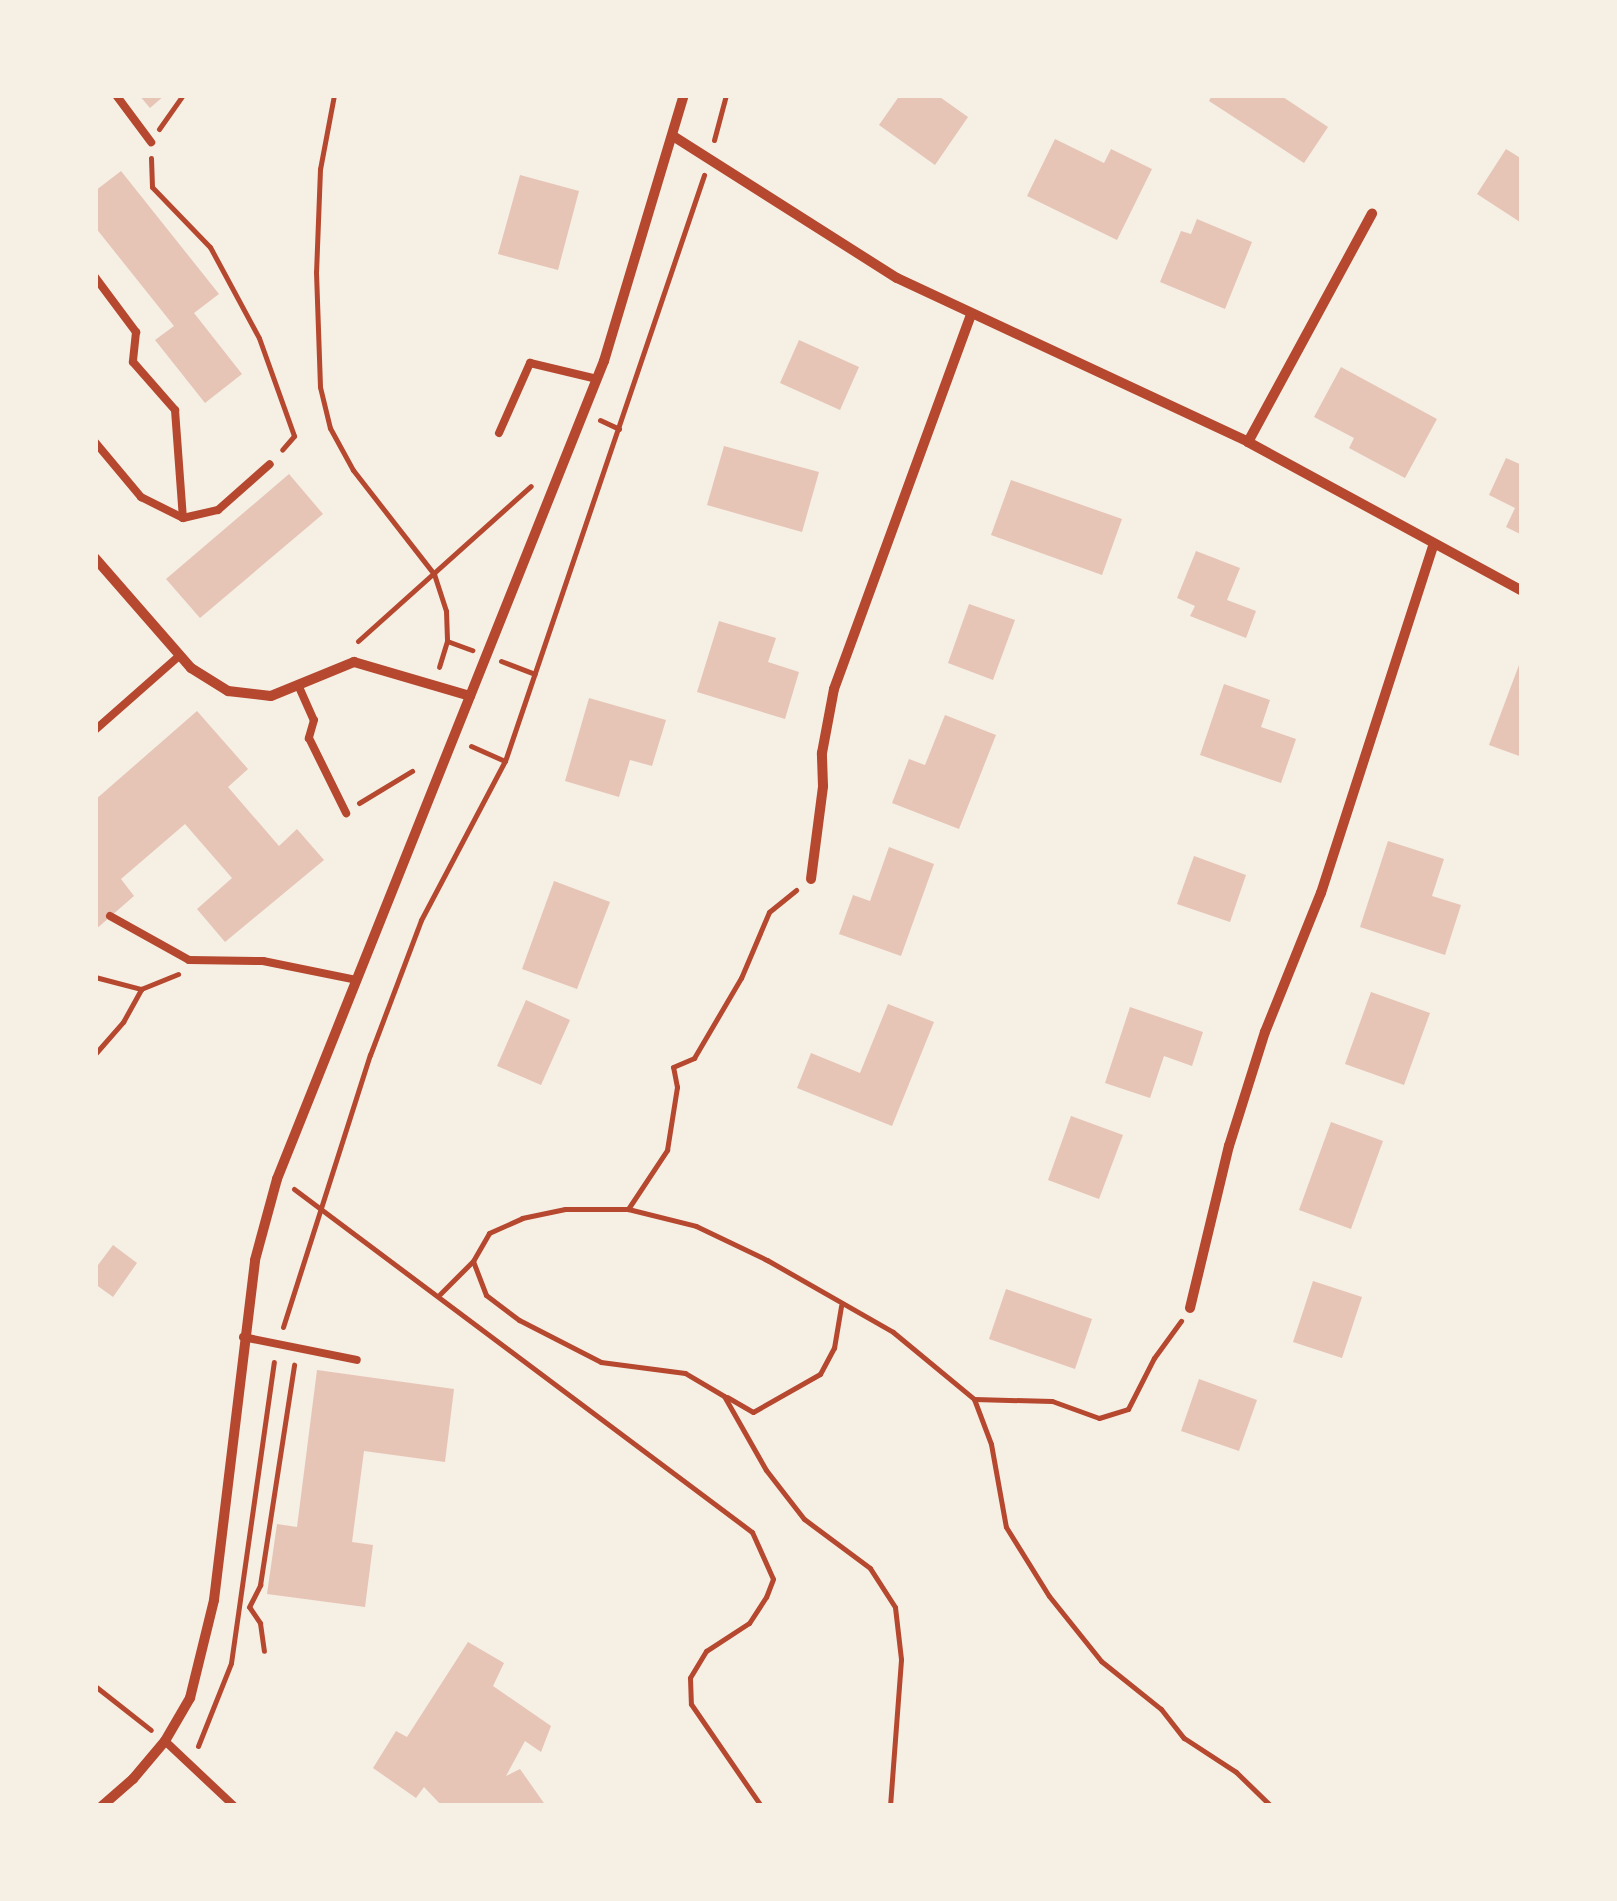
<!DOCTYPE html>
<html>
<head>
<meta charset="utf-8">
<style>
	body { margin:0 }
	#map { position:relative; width:1617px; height:1901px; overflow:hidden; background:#f6efe4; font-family:Signika,sans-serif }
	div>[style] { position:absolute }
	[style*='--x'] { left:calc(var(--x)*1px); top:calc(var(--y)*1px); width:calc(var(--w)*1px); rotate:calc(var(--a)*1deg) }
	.building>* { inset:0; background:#e6c5b7 }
	.path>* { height:5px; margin:-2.5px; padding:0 2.5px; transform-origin:2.5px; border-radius:2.5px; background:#b5482f }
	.service>* { height:8px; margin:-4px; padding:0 4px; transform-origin:4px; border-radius:4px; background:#b5482f }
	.minor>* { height:10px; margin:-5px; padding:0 5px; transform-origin:5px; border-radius:5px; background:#b5482f }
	span { translate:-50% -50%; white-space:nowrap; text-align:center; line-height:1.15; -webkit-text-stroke:8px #f6efe4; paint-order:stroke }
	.frame { position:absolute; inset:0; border:98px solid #f6efe4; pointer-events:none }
</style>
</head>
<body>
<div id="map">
	<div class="building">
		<i style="clip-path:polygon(139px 95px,165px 95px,150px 108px)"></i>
		<i style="clip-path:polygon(900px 95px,937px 95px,968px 117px,935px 165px,879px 125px)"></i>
		<i style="clip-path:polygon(1212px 95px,1280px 95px,1328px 127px,1304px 163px,1209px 101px)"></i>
		<i style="clip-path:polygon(1055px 139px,1104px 163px,1111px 149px,1152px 169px,1117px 240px,1027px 196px)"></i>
		<i style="clip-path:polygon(1506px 149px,1522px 159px,1520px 222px,1477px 194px)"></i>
		<i style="clip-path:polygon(121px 171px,219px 294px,194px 313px,242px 374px,205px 403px,155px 340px,174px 326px,95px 227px,95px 191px)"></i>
		<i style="clip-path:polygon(520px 175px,579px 191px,558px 270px,498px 254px)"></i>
		<i style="clip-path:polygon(1197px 219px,1252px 242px,1225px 309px,1160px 282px,1181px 231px,1191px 234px)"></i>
		<i style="clip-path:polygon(799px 340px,859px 367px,840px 410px,780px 383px)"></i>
		<i style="clip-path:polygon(1341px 367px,1437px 419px,1405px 478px,1349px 448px,1354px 438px,1314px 417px)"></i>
		<i style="clip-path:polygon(724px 446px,819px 472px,802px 532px,707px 505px)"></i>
		<i style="clip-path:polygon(1506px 458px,1522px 465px,1522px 535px,1506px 527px,1515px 508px,1489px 495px)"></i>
		<i style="clip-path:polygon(289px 474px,323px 514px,200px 618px,166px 579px)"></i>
		<i style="clip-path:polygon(1011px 480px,1122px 519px,1102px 575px,991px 535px)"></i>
		<i style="clip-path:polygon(1196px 551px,1240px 568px,1227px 600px,1256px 611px,1246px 638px,1190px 616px,1195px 606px,1177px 598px)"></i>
		<i style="clip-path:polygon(969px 604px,1015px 620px,993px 680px,948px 663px)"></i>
		<i style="clip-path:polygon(719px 621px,776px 638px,768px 662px,799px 672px,785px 719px,697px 692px)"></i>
		<i style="clip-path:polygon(1519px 665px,1522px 666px,1522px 757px,1489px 745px)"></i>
		<i style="clip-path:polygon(1224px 684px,1270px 700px,1261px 727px,1296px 739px,1281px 783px,1200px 755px)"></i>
		<i style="clip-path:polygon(589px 698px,666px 720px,652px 766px,630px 760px,619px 797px,565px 781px)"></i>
		<i style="clip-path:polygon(197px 711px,248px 769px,228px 787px,279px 846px,297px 829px,324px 860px,225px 942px,197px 909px,232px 878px,185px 824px,121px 879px,134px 896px,95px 930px,95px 800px)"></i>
		<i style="clip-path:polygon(945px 715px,996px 735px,959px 829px,892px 803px,909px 759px,925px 765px)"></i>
		<i style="clip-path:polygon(1388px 841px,1444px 859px,1432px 896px,1461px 905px,1445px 955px,1360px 927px)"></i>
		<i style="clip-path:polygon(889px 847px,934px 864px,901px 956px,839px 934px,853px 895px,870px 901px)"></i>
		<i style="clip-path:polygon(1194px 856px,1246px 875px,1230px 922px,1177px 904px)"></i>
		<i style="clip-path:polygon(554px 881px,610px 902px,577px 989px,522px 969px)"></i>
		<i style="clip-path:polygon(1371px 992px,1430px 1013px,1404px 1085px,1345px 1064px)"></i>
		<i style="clip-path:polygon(526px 1000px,570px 1020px,541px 1085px,497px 1066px)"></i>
		<i style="clip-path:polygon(888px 1004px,934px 1022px,892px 1126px,797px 1088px,811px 1053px,860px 1073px)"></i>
		<i style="clip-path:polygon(1130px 1007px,1203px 1032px,1192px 1066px,1164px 1056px,1150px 1098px,1105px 1083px)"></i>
		<i style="clip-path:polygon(1071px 1116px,1123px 1135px,1099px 1199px,1048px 1180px)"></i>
		<i style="clip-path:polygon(1331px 1122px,1383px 1141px,1351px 1229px,1299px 1210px)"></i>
		<i style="clip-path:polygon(113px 1245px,137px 1263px,113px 1297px,95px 1284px,95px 1269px)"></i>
		<i style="clip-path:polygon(1313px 1281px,1362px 1297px,1342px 1358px,1293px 1342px)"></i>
		<i style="clip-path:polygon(1006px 1289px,1092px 1319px,1075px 1369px,989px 1339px)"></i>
		<i style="clip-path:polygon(317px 1370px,454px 1389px,445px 1462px,364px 1451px,352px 1542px,373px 1545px,365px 1607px,267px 1594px,277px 1524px,297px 1527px)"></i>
		<i style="clip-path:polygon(1199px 1379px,1257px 1400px,1239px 1451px,1181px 1431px)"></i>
		<i style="clip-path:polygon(468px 1642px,504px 1663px,493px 1686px,551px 1726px,541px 1752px,525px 1741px,506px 1776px,520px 1769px,546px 1806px,442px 1806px,424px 1787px,416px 1798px,373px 1768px,396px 1731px,407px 1737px)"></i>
	</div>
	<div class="path">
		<i style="--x:334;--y:95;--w:75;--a:100.7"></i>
		<i style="--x:320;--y:169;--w:103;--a:92.2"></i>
		<i style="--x:316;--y:272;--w:115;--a:88"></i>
		<i style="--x:320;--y:387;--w:42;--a:76.3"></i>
		<i style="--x:330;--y:428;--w:48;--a:61.3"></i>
		<i style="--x:353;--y:470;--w:132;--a:52.1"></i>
		<i style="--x:434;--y:574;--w:39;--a:72"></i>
		<i style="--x:446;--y:611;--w:30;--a:88"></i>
		<i style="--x:447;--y:641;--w:27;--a:107"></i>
		<i style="--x:159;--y:129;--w:42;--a:-54.8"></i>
		<i style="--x:714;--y:140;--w:47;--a:-75.1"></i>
		<i style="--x:151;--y:158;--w:29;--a:88"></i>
		<i style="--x:152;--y:187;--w:83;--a:46"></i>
		<i style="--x:210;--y:247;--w:103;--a:61.7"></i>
		<i style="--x:259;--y:338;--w:104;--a:70.3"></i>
		<i style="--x:294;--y:436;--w:18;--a:131"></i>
		<i style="--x:600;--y:420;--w:21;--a:25"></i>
		<i style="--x:358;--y:641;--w:232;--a:-41.9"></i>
		<i style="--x:447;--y:641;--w:27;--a:20"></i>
		<i style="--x:501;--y:661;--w:36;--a:21"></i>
		<i style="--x:471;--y:746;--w:37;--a:24"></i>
		<i style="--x:359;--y:803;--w:62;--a:-31.1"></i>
		<i style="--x:95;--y:977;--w:48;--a:14.6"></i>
		<i style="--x:141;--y:989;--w:40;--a:-22"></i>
		<i style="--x:95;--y:1054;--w:43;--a:-48.8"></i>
		<i style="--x:123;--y:1022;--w:38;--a:-61"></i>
		<i style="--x:294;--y:1189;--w:572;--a:36.83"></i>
		<i style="--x:752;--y:1532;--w:51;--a:65.9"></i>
		<i style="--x:773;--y:1579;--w:19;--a:111"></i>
		<i style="--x:766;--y:1597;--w:31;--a:123"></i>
		<i style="--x:749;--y:1623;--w:51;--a:146.9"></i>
		<i style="--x:706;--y:1651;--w:31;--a:121"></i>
		<i style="--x:690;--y:1678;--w:26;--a:88"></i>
		<i style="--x:691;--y:1704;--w:124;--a:55.5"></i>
		<i style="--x:628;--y:1209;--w:71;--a:-56.5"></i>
		<i style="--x:667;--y:1150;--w:64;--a:-81"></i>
		<i style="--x:677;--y:1087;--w:20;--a:-101"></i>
		<i style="--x:673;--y:1067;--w:23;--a:-23"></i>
		<i style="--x:694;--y:1058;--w:93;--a:-59.6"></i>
		<i style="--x:741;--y:978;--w:72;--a:-67"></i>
		<i style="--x:769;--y:912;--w:35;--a:-39"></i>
		<i style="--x:440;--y:1294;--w:47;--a:-45"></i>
		<i style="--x:283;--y:1327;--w:286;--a:-72.3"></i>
		<i style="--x:370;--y:1055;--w:144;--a:-69.3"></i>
		<i style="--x:421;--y:920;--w:180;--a:-62.2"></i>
		<i style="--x:505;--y:761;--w:619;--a:-71.24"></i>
		<i style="--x:727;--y:1397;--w:30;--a:30"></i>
		<i style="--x:753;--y:1412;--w:77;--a:-29.6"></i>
		<i style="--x:820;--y:1374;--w:30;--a:-62"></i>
		<i style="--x:834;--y:1348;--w:43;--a:-80.5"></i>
		<i style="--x:974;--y:1399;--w:78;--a:1.5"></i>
		<i style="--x:1052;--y:1401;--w:50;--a:19.9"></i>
		<i style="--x:1099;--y:1418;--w:30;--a:-17"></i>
		<i style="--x:1128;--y:1409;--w:57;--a:-63"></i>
		<i style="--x:1154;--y:1358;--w:46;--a:-53.9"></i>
		<i style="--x:249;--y:1607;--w:25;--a:-63"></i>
		<i style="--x:260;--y:1585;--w:223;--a:-81.2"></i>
		<i style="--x:250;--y:1608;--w:18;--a:56"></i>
		<i style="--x:260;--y:1623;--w:28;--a:82"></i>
		<i style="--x:95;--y:1686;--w:71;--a:38.2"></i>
		<i style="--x:198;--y:1746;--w:89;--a:-68.3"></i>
		<i style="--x:231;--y:1663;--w:304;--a:-81.9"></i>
		<i style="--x:890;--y:1806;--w:147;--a:-85.7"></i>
		<i style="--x:901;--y:1659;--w:52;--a:-96.6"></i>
		<i style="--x:895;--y:1607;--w:46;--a:-122.7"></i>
		<i style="--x:870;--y:1568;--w:82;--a:-143.4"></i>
		<i style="--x:804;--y:1519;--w:62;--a:-127.8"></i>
		<i style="--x:766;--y:1470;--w:85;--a:-119.6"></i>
		<i style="--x:724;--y:1396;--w:45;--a:-149.5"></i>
		<i style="--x:685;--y:1373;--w:85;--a:-172.5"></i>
		<i style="--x:601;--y:1362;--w:92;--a:-152.9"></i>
		<i style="--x:519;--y:1320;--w:41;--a:-142.9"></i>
		<i style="--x:486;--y:1295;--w:36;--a:-111"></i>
		<i style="--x:473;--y:1261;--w:32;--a:-60"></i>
		<i style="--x:489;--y:1233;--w:36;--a:-24"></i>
		<i style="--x:522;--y:1218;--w:44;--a:-11.8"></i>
		<i style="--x:565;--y:1209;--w:63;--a:0"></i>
		<i style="--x:628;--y:1209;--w:70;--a:14"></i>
		<i style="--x:696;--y:1226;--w:79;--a:25.6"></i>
		<i style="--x:767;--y:1260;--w:145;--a:29.7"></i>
		<i style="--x:893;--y:1332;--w:105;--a:39.6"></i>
		<i style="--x:974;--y:1399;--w:48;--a:69.3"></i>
		<i style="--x:991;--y:1444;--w:84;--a:79.8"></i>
		<i style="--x:1006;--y:1527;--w:81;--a:58.1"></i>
		<i style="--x:1049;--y:1596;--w:83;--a:51.3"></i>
		<i style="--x:1101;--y:1661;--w:77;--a:38.7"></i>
		<i style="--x:1161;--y:1709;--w:37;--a:52"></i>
		<i style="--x:1184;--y:1738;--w:62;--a:33.2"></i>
		<i style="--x:1236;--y:1772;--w:49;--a:44.2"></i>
	</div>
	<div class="service">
		<i style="--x:116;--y:95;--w:59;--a:53.3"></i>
		<i style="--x:95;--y:277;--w:69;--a:53.3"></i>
		<i style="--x:136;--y:332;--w:30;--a:96"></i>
		<i style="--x:133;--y:362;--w:64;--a:48.8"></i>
		<i style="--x:175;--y:410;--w:108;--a:85.8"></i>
		<i style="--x:499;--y:433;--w:77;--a:-66.1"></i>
		<i style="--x:530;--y:363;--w:69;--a:13.4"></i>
		<i style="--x:95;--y:442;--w:72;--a:50.1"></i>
		<i style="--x:141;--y:497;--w:47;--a:26.6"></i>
		<i style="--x:183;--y:518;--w:36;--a:-13"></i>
		<i style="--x:218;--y:510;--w:69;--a:-41.5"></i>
		<i style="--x:299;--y:687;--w:36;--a:66"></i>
		<i style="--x:314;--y:720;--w:19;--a:106"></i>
		<i style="--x:309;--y:738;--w:84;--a:63.7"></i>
		<i style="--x:95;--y:730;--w:112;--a:-41.4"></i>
		<i style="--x:110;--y:916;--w:90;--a:29.1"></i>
		<i style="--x:189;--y:960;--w:74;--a:0.8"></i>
		<i style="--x:263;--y:961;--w:95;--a:11.5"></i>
		<i style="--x:243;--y:1337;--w:116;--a:11.4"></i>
		<i style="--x:165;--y:1741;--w:95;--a:43.3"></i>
	</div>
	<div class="minor">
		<i style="--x:673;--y:136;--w:265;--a:32.4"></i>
		<i style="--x:897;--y:278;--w:387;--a:25"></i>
		<i style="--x:1248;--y:442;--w:312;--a:28.5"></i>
		<i style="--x:1248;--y:442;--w:260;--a:-61.5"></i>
		<i style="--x:95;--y:558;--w:146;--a:48.9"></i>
		<i style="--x:191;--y:668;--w:44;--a:31.9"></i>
		<i style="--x:228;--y:691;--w:43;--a:6.6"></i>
		<i style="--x:271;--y:696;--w:90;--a:-22.3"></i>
		<i style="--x:354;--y:662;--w:121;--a:16.3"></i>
		<i style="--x:811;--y:879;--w:94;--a:-82.6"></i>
		<i style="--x:823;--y:786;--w:33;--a:-92"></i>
		<i style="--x:822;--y:753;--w:65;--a:-79.4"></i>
		<i style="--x:834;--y:689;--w:398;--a:-69.9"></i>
		<i style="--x:1190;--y:1308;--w:167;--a:-76.5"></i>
		<i style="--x:1229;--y:1146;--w:120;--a:-72.5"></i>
		<i style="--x:1265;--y:1032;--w:150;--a:-68.1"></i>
		<i style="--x:1321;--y:893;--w:367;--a:-72.1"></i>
		<i style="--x:102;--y:1806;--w:41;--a:-41.1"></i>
		<i style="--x:133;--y:1779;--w:50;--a:-49.9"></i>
		<i style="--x:165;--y:1741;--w:50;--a:-59.8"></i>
		<i style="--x:190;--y:1698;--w:101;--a:-76.2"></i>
		<i style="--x:214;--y:1600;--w:342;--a:-83.1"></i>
		<i style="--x:255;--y:1260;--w:84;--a:-74.8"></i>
		<i style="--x:277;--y:1179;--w:881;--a:-68.21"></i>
		<i style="--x:604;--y:361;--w:278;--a:-73.3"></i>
	</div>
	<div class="frame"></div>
</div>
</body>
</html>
